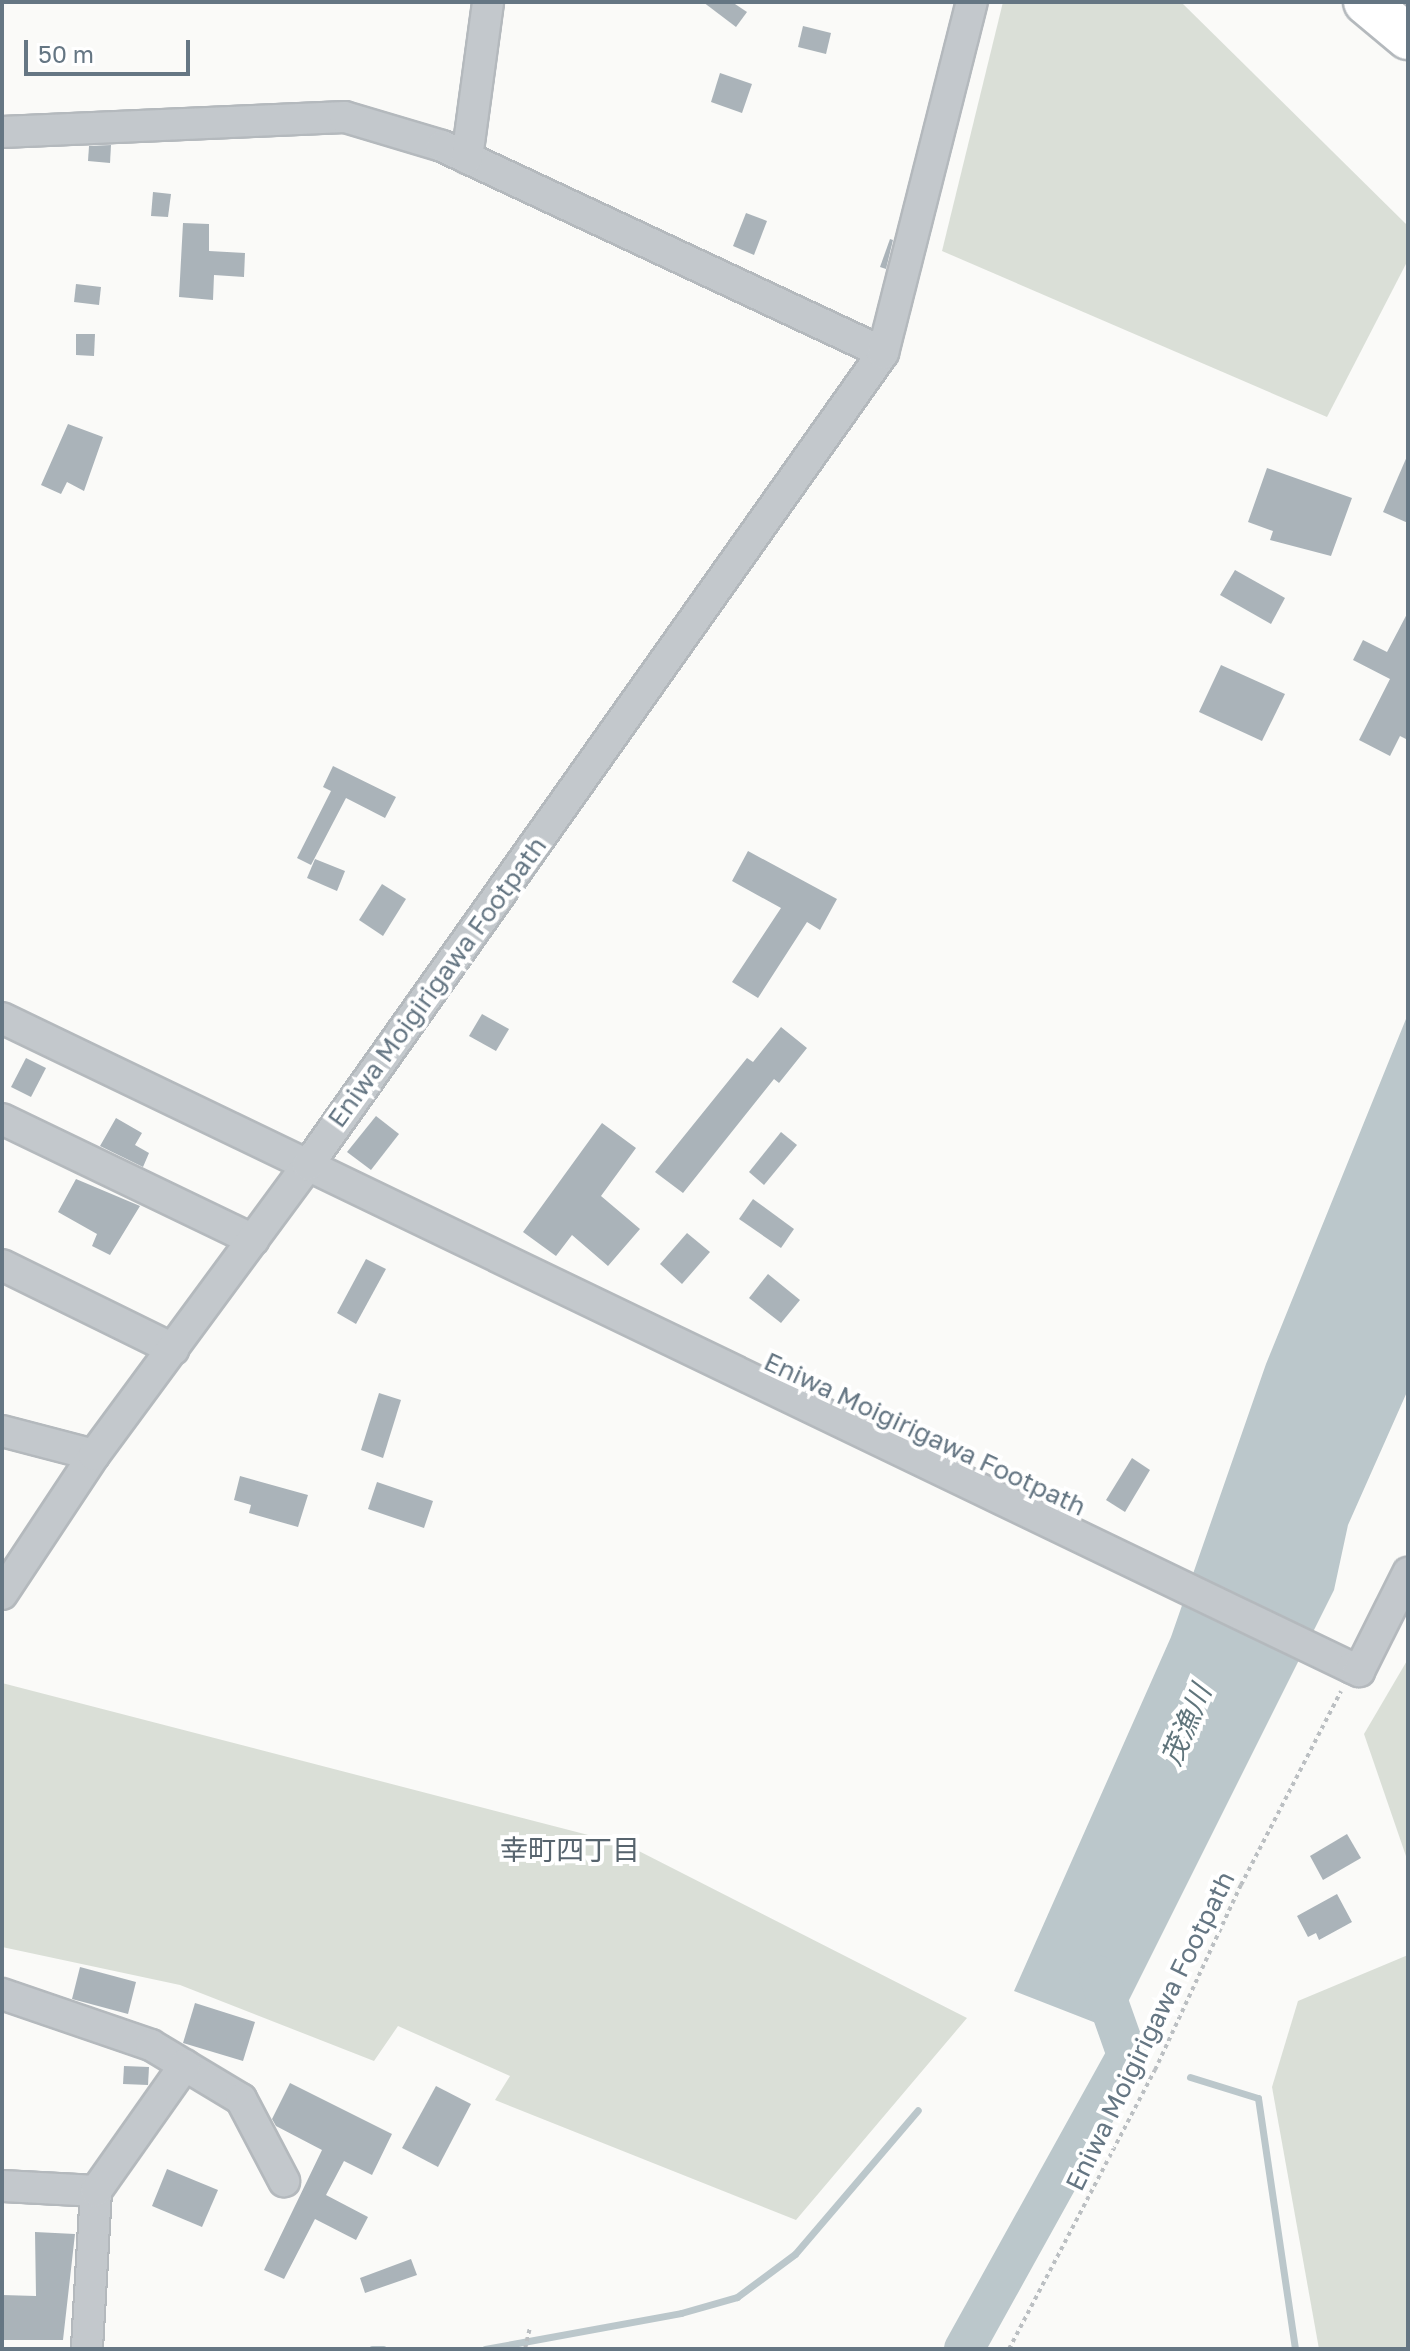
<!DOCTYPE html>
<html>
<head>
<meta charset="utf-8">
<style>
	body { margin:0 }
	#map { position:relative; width:1410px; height:2351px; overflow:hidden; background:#fafaf8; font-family:"Golos Text","Noto Sans JP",sans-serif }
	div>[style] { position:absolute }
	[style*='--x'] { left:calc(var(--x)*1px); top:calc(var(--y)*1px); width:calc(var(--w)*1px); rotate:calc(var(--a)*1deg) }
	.green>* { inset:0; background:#dadfd7 }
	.water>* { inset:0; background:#bbc7cb }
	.stream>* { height:7px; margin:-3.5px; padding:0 3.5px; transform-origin:3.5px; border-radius:3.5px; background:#bbc7cb }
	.river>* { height:40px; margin:-20px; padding:0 20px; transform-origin:20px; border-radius:20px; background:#bbc7cb }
	.building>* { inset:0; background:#aab3b9 }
	.path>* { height:4px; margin-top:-2px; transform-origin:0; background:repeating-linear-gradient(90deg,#bbbfc2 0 4px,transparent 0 8px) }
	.roads { filter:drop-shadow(2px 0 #b4b9bd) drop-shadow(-2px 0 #b4b9bd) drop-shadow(0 2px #b4b9bd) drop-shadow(0 -2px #b4b9bd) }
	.minor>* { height:30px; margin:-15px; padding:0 15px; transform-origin:15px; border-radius:15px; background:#c3c8cc }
	.highway>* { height:44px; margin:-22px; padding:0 22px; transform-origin:22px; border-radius:22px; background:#fff }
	span { translate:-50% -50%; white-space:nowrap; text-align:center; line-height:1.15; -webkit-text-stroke:8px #fff; paint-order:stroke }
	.street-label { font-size:26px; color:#657683 }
	.water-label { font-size:28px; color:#60757c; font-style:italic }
	.neighbourhood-label { font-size:28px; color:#57646e }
	.frame { position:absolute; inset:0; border:4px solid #657683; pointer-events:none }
	.scale { position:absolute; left:24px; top:40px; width:166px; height:36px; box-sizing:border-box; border:4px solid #657683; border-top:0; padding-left:10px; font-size:24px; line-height:28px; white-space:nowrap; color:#657683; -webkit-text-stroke:6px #fff; paint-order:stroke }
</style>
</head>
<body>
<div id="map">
	<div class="green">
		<i style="clip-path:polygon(1003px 2px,1181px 2px,1408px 226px,1408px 260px,1327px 417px,942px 251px)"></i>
		<i style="clip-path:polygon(1408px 1659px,1408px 1862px,1364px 1734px)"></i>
		<i style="clip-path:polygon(2px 1683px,627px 1845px,967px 2018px,796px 2220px,495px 2100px,510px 2076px,398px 2026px,374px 2061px,180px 1985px,2px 1947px)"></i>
		<i style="clip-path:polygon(1408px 1955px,1408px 2349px,1319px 2349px,1272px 2087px,1298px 2001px)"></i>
	</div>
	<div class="water">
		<i style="clip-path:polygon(1408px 1014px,1407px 1392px,1348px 1525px,1334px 1590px,1114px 2030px,1014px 1991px,1171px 1637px,1266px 1364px)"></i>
	</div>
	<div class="stream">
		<i style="--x:1190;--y:2077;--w:71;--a:17.2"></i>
		<i style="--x:1258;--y:2098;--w:254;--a:81.6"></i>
		<i style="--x:372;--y:2349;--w:11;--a:0"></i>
		<i style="--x:485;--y:2349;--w:199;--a:-10.4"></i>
		<i style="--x:681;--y:2313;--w:58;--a:-15.9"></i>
		<i style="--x:737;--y:2297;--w:72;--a:-36.6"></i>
		<i style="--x:795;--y:2254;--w:189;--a:-49.5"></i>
	</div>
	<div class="river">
		<i style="--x:964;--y:2349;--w:336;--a:-61"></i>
		<i style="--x:1127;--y:2055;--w:84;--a:-109.5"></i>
	</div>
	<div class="building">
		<i style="clip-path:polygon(703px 2px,732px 2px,747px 12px,736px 27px)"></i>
		<i style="clip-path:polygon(803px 26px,831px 33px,826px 54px,798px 47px)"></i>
		<i style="clip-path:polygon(720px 73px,752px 84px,742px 113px,711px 102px)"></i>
		<i style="clip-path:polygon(111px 145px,110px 163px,88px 161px,89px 146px)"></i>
		<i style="clip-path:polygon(153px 192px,171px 194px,168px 217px,151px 216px)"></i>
		<i style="clip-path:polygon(746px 213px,767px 221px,754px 255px,733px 246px)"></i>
		<i style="clip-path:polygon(183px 223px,209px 224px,209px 251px,245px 253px,244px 277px,214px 275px,213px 300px,179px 297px)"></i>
		<i style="clip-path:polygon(890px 239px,893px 240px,886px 269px,880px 267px)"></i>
		<i style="clip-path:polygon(76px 284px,101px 287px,99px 305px,74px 302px)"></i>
		<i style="clip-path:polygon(76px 334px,95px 334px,94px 356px,76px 355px)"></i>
		<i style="clip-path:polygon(68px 424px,103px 437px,84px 491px,67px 482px,61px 494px,41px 485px)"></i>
		<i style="clip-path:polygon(1408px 454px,1408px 523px,1383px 512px)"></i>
		<i style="clip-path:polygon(1267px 468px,1352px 498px,1331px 556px,1270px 540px,1273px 531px,1248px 522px)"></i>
		<i style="clip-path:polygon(1235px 570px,1285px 598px,1271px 624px,1220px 595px)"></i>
		<i style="clip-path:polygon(1408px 612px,1408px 740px,1400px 736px,1390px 756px,1359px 740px,1390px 679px,1353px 660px,1363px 640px,1387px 652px)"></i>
		<i style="clip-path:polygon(1221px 665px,1285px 694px,1262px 741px,1199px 712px)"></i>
		<i style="clip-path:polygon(333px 766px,396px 797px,385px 818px,346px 798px,311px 865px,297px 858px,331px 791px,323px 787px)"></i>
		<i style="clip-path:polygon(748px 851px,837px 899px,820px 930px,807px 922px,758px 998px,732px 982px,781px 908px,732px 881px)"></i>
		<i style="clip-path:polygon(315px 859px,345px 871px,337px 891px,307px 878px)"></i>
		<i style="clip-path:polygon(382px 884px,406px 899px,383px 936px,359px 920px)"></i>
		<i style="clip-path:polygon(482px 1014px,509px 1029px,496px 1051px,469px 1036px)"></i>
		<i style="clip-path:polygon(781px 1027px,807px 1048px,779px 1083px,774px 1079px,683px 1193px,655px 1172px,747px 1058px,753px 1062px)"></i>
		<i style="clip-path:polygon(26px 1058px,46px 1068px,31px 1097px,11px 1087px)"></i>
		<i style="clip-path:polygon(376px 1116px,399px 1134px,371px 1170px,347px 1152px)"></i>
		<i style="clip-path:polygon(116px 1118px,142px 1133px,135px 1145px,149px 1153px,143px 1167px,100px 1146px)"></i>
		<i style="clip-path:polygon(602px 1123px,636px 1148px,601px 1196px,640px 1229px,608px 1266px,572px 1235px,556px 1256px,523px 1232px)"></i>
		<i style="clip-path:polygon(781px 1132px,797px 1145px,764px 1185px,749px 1172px)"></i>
		<i style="clip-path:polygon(76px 1179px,140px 1206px,110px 1255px,92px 1246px,97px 1234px,58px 1212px)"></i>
		<i style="clip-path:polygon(753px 1199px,794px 1229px,781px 1248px,739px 1219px)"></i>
		<i style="clip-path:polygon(687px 1233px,710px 1252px,682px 1284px,660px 1264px)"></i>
		<i style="clip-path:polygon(366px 1259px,386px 1269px,356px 1324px,337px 1313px)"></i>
		<i style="clip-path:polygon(768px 1274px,800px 1300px,781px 1323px,749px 1298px)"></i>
		<i style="clip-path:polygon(379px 1393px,401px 1400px,383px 1458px,361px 1450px)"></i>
		<i style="clip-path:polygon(1132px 1458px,1150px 1470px,1125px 1512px,1106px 1500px)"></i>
		<i style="clip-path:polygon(240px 1476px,308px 1495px,298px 1527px,249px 1513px,251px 1505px,234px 1500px)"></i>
		<i style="clip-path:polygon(377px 1482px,433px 1501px,424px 1528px,368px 1509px)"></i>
		<i style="clip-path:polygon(1347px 1834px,1361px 1858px,1323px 1880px,1310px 1856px)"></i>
		<i style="clip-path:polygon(1337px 1894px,1352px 1922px,1319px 1940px,1316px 1933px,1308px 1937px,1297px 1916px)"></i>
		<i style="clip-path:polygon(80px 1967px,136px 1982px,128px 2014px,72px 1999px)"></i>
		<i style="clip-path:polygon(195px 2003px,255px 2022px,243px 2061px,183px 2043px)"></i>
		<i style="clip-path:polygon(124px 2066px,149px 2067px,148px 2085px,123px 2084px)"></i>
		<i style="clip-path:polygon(290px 2083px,392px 2134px,372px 2175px,344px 2161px,326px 2195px,368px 2217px,356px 2240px,315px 2219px,284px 2279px,264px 2270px,322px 2150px,276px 2126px,272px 2119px)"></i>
		<i style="clip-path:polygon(436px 2086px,471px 2104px,438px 2167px,402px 2148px)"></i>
		<i style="clip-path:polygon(167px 2169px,218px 2190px,202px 2227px,152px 2206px)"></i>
		<i style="clip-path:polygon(35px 2232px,75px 2234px,63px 2340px,2px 2340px,2px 2295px,36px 2296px)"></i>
		<i style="clip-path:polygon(411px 2259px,417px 2275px,365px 2293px,360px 2278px)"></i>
	</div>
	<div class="path">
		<i style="--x:525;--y:2349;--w:22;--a:-77"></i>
		<i style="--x:1009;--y:2349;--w:315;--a:-62.4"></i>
		<i style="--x:1155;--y:2070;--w:204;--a:-65.1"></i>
		<i style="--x:1241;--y:1885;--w:218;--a:-62.7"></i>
	</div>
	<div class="roads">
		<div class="minor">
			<i style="--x:2;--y:132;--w:343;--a:-2.5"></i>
			<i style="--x:345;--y:117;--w:101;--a:16.6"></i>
			<i style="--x:442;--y:146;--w:487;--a:25.1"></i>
			<i style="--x:467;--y:158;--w:157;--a:-82.3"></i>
			<i style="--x:2;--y:1018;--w:1498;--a:25.71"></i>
			<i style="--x:1352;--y:1668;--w:8;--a:23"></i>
			<i style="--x:1359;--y:1671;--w:110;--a:-63.4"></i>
			<i style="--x:2;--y:1119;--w:279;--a:25.7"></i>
			<i style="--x:2;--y:1265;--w:191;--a:26.2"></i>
			<i style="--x:2;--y:1431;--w:95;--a:14.6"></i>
			<i style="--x:2;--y:1594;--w:167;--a:-56.5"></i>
			<i style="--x:94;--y:1455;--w:360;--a:-53.6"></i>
			<i style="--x:308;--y:1165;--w:995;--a:-54.7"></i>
			<i style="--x:883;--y:353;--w:362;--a:-75.8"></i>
			<i style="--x:2;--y:1994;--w:157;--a:18.9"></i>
			<i style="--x:151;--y:2045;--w:105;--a:31"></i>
			<i style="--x:241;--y:2099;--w:93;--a:62.3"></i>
			<i style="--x:2;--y:2186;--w:94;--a:3"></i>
			<i style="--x:96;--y:2191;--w:158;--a:93.3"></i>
			<i style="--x:96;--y:2191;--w:154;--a:-54.8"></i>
		</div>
		<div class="highway">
			<i style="--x:1366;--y:2;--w:55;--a:39.8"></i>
		</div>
	</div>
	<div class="street-label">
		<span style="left:437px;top:982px;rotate:-54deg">Eniwa Moigirigawa Footpath</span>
		<span style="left:925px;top:1434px;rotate:25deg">Eniwa Moigirigawa Footpath</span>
		<span style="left:1150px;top:2031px;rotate:-64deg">Eniwa Moigirigawa Footpath</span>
	</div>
	<div class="water-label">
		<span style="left:1186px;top:1725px;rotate:-67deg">茂漁川</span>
	</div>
	<div class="neighbourhood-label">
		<span style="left:570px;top:1850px">幸町四丁目</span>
	</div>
	<div class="frame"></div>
	<div class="scale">50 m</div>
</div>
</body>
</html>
